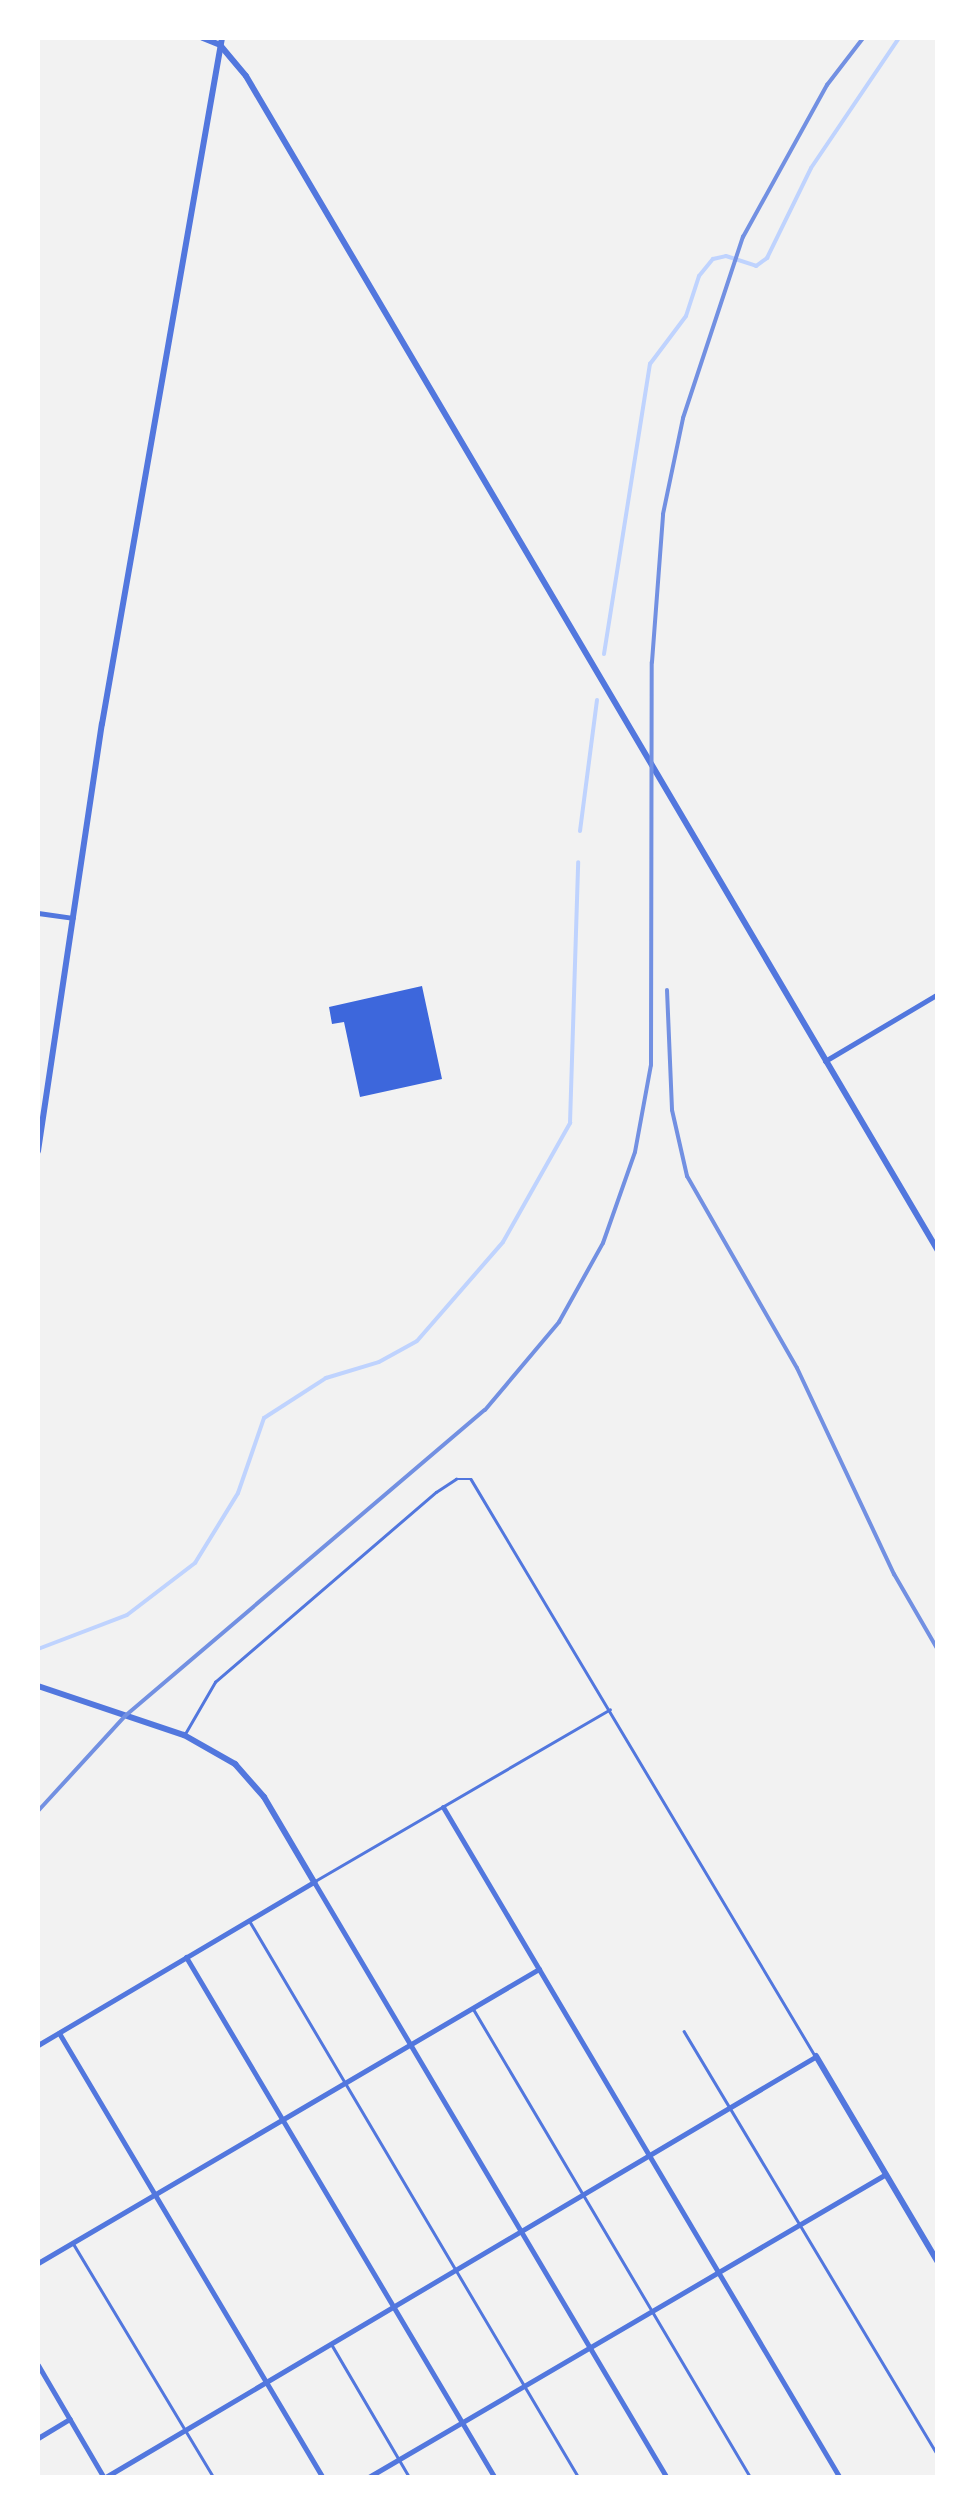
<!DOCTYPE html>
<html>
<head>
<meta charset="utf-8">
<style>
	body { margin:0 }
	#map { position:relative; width:975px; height:2515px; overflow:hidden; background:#f2f2f2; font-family:"Zilla Slab",serif }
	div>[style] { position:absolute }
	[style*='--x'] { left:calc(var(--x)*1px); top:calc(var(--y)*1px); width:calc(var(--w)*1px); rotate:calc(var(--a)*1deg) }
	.stream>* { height:4px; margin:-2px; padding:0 2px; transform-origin:2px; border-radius:2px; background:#bfd3fe }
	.building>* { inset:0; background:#3d67dc }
	.service>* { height:2.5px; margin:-1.25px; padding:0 1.25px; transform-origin:1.25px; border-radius:1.25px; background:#5277de }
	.minor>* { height:5px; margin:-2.5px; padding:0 2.5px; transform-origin:2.5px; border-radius:2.5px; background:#5277de }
	.tertiary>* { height:6px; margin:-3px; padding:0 3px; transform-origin:3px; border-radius:3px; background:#5277de }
	.rail>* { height:4px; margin:-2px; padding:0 2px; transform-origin:2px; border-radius:2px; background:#7290e2 }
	span { translate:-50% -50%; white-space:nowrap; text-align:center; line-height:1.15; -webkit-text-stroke:8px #fff; paint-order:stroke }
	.frame { position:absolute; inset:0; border:40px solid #fff; pointer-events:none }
</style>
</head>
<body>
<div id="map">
	<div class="stream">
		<i style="--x:604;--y:654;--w:294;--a:-81"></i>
		<i style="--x:650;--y:364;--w:60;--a:-53.1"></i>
		<i style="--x:686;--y:316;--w:42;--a:-72"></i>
		<i style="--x:699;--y:276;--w:22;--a:-51"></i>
		<i style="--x:713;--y:259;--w:13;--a:-13"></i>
		<i style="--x:726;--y:256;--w:32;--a:18"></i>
		<i style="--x:756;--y:266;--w:14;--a:-36"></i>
		<i style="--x:767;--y:258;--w:100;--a:-63.9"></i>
		<i style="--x:811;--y:168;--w:157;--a:-55.9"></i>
		<i style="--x:580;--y:831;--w:132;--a:-82.6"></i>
		<i style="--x:38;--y:1649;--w:95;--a:-20.9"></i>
		<i style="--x:127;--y:1615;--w:86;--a:-37.4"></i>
		<i style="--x:195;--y:1563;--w:82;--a:-58.4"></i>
		<i style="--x:238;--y:1493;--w:79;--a:-70.9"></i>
		<i style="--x:264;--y:1418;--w:74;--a:-32.8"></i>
		<i style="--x:326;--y:1378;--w:55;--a:-16.8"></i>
		<i style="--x:379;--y:1362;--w:43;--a:-28.9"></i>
		<i style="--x:417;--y:1341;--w:131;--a:-49"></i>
		<i style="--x:503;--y:1242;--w:137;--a:-60.6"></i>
		<i style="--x:570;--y:1123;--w:261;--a:-88.2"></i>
	</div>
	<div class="building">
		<i style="clip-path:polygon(422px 986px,442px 1079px,360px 1097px,344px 1022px,332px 1024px,329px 1007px)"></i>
	</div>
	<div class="service">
		<i style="--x:185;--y:1734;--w:60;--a:-60"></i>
		<i style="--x:215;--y:1682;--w:291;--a:-40.7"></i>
		<i style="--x:436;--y:1492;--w:24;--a:-33"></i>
		<i style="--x:456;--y:1479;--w:15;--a:0"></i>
		<i style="--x:471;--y:1479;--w:670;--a:59.18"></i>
		<i style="--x:315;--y:1881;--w:341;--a:-30.2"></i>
		<i style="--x:249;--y:1920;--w:648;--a:59.4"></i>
		<i style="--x:474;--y:2010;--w:544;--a:59.38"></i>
		<i style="--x:684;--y:2031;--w:495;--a:59.1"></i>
		<i style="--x:73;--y:2243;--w:274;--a:59"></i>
		<i style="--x:332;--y:2345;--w:154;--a:59.6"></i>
	</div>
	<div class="minor">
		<i style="--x:38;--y:913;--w:35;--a:8"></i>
		<i style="--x:825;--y:1061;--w:131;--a:-30.7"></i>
		<i style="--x:443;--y:1807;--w:780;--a:59.39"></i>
		<i style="--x:186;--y:1957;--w:606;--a:59.33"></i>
		<i style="--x:59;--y:2033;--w:517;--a:59.32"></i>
		<i style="--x:38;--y:2045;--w:321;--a:-30.6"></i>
		<i style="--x:314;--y:1882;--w:693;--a:59.36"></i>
		<i style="--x:38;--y:2263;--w:581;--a:-30.41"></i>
		<i style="--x:38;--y:2365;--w:131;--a:59.7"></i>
		<i style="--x:104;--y:2478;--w:826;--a:-30.63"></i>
		<i style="--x:38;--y:2438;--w:37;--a:-31"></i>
		<i style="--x:367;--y:2478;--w:601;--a:-30.36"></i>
	</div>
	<div class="tertiary">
		<i style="--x:203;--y:38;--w:18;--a:22"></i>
		<i style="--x:220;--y:45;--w:40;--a:50"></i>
		<i style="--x:246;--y:76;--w:1364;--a:59.5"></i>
		<i style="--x:38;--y:1151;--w:432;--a:-81.5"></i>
		<i style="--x:102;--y:724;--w:696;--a:-80.08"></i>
		<i style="--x:38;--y:1686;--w:154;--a:18.6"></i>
		<i style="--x:184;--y:1735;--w:59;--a:29.6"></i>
		<i style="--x:235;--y:1764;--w:44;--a:48.7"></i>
		<i style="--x:264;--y:1797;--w:99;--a:59.5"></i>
		<i style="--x:816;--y:2056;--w:239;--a:59.4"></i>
	</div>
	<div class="rail">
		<i style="--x:667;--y:990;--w:120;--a:87.6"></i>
		<i style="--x:672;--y:1110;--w:68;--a:77.2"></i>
		<i style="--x:687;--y:1176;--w:221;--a:60.2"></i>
		<i style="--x:797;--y:1368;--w:228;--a:64.8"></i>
		<i style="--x:894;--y:1574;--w:88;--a:59.9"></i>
		<i style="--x:38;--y:1811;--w:129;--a:-47.5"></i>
		<i style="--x:125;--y:1716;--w:472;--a:-40.4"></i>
		<i style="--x:485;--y:1410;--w:115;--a:-49.9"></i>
		<i style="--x:559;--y:1322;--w:90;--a:-60.9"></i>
		<i style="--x:603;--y:1243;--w:96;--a:-70.6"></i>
		<i style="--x:635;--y:1152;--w:88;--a:-79.6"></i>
		<i style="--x:651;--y:1065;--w:403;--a:-89.9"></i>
		<i style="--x:652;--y:662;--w:148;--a:-85.7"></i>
		<i style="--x:663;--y:514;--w:98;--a:-78.2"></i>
		<i style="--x:683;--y:418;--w:191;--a:-71.7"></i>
		<i style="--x:743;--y:237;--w:174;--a:-61.1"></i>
		<i style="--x:827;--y:85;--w:59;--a:-52.5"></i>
	</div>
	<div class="frame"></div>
</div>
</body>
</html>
